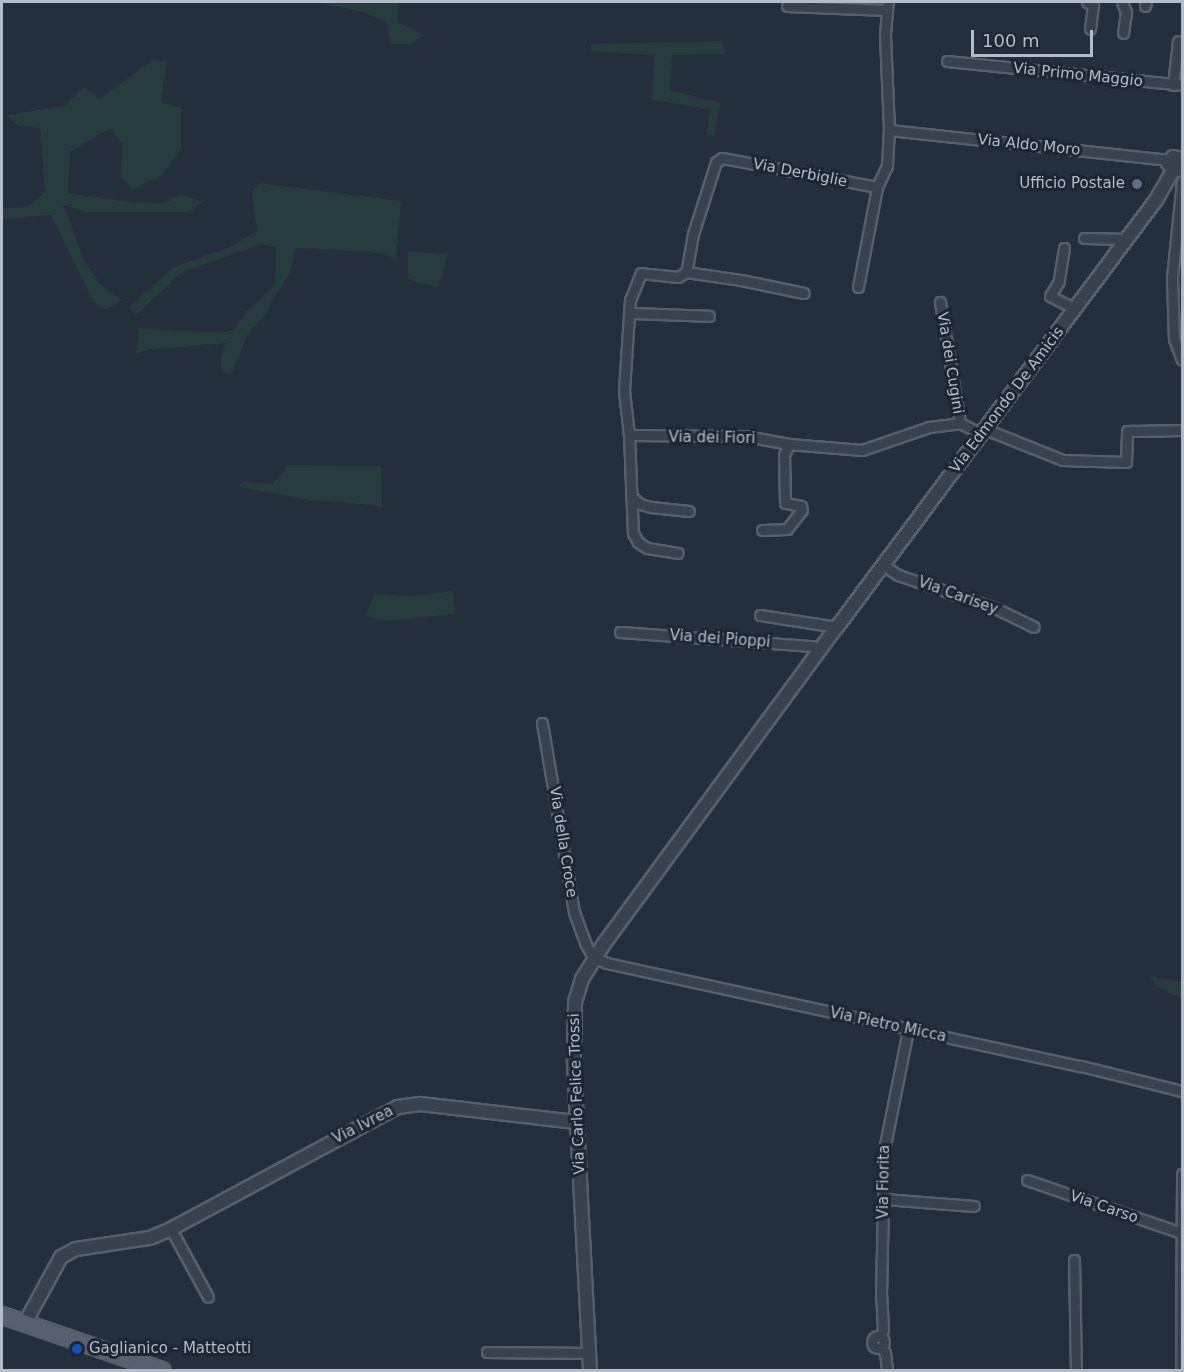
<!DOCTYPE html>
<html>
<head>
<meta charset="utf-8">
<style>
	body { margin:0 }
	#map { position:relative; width:1184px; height:1372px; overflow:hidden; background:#242f3e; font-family:"DejaVu Sans",sans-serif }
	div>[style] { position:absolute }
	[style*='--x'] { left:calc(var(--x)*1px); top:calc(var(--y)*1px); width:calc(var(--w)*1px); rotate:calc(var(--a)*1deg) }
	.green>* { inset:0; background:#263c3f }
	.roads { filter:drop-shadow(2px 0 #565f6c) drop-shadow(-2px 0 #565f6c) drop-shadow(0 2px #565f6c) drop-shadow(0 -2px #565f6c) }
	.minor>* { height:9px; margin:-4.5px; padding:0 4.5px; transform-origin:4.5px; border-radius:4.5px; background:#38414e }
	.minor>.ring { margin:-4.5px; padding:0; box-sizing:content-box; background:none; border:9px solid #38414e; border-radius:50% }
	.tertiary>* { height:12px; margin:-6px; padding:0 6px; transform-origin:6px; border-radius:6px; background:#38414e }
	.primary>* { height:15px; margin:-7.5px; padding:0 7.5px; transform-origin:7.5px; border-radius:7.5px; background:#56606e }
	.dots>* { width:16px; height:16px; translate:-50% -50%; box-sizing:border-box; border:3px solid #1d2633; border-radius:50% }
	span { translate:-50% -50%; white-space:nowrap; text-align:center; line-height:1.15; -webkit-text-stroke:6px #1d2633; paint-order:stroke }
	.street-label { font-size:15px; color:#b4bcc9 }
	.poi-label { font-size:15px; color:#b4bcc9 }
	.right { translate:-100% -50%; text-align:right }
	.left { translate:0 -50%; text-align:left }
	.frame { position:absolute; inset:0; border:3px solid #b4bcc9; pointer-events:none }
	.scale { position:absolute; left:971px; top:30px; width:122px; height:27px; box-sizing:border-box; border:3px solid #b4bcc9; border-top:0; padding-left:8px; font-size:18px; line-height:21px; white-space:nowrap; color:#b4bcc9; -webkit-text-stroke:4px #1d2633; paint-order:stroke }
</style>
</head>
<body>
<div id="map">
	<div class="green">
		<i style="clip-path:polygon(316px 2px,399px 2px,398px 22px,424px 35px,410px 44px,390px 44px,387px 22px,362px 12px)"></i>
		<i style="clip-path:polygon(723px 41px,725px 54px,672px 55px,670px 90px,720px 103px,714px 136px,707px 134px,710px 109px,652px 100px,655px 55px,591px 51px,591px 44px)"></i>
		<i style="clip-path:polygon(153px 60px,167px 62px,161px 102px,181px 108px,181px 148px,162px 175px,133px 189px,121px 178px,122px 144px,110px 128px,70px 152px,68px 193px,130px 202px,165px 203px,180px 194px,202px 202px,190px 212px,87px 212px,63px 205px,85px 262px,101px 285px,122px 300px,106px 310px,93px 301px,51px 215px,2px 219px,2px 208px,28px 207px,45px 192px,40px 128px,18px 126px,7px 115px,65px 106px,84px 87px,99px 99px)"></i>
		<i style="clip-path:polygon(259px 183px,401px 201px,396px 260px,386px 254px,364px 251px,296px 248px,289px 275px,271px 302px,266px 314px,247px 335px,233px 371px,229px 376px,221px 370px,221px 357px,226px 343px,147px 350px,136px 354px,139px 328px,221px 333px,233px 330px,247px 311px,275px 285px,276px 247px,261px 244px,182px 272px,136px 315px,129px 307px,174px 267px,228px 248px,257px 231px,252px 192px)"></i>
		<i style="clip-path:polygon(408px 251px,448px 255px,438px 288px,408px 279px)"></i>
		<i style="clip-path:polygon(288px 465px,381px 466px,382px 506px,311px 500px,239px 487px,242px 481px,273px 484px)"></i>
		<i style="clip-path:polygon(453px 591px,455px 614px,389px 621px,366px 616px,374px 594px,411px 596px)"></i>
		<i style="clip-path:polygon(1150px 976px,1182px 982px,1182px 999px,1156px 986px)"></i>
	</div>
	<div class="roads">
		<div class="minor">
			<i style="--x:1087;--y:2;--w:7;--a:27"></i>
			<i style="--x:1093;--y:5;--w:24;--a:97"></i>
			<i style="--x:1122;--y:2;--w:11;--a:68"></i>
			<i style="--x:1126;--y:12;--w:21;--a:98"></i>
			<i style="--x:787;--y:6;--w:100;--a:2.3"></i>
			<i style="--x:1145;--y:6;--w:4;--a:-76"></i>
			<i style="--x:947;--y:61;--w:236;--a:5.8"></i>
			<i style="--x:1173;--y:85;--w:44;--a:-83.5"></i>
			<i style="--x:889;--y:130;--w:282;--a:6.1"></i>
			<i style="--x:1182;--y:181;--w:97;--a:95.9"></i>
			<i style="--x:1172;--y:277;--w:62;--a:88.2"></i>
			<i style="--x:1174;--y:339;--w:22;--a:69"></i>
			<i style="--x:877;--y:187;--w:158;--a:-169.4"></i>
			<i style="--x:722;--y:158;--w:7;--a:146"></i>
			<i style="--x:716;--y:162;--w:76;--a:107.7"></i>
			<i style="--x:693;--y:234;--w:39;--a:100"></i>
			<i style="--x:686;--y:272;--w:9;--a:148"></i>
			<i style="--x:678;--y:277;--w:37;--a:-174"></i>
			<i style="--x:641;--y:273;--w:29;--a:112"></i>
			<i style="--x:630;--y:300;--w:91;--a:93.8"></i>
			<i style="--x:624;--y:391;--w:44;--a:83.5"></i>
			<i style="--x:629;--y:435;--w:116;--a:0.5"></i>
			<i style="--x:745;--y:436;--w:45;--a:10.3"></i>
			<i style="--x:789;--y:444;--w:73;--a:4.7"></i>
			<i style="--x:862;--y:450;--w:71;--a:-18.9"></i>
			<i style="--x:929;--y:427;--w:31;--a:-7"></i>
			<i style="--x:960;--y:423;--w:25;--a:27"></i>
			<i style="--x:1084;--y:238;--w:43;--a:1.3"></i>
			<i style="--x:1064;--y:248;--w:33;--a:99"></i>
			<i style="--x:1059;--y:281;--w:17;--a:121"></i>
			<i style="--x:1050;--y:296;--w:28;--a:27"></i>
			<i style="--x:686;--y:272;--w:56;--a:8.3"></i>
			<i style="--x:741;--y:280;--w:64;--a:11.7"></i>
			<i style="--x:858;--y:287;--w:102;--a:-79.2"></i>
			<i style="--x:877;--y:187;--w:23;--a:-65"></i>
			<i style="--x:887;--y:166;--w:36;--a:-87"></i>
			<i style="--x:889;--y:130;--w:96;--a:-92.4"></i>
			<i style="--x:885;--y:34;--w:32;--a:-85"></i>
			<i style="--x:940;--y:302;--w:123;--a:80.6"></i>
			<i style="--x:629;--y:313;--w:80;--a:2.1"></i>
			<i style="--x:985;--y:429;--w:84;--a:21.7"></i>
			<i style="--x:1063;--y:460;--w:63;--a:1.8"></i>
			<i style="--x:1126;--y:462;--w:31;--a:-88"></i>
			<i style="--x:1127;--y:431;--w:55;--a:-1"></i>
			<i style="--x:629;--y:435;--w:98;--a:87.7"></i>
			<i style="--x:633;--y:533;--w:10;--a:61"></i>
			<i style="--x:638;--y:542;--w:11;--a:34"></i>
			<i style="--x:647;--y:548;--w:31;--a:9"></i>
			<i style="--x:631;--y:496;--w:12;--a:42"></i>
			<i style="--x:640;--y:504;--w:11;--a:15"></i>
			<i style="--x:651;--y:507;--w:38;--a:6"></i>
			<i style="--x:762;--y:530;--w:25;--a:-2"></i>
			<i style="--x:787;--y:529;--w:24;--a:-52"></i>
			<i style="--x:802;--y:510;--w:4;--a:-104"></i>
			<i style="--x:801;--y:506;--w:16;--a:-169"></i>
			<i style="--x:785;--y:503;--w:48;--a:-91.2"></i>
			<i style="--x:784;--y:455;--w:12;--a:-66"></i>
			<i style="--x:883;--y:565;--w:18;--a:34"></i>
			<i style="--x:898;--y:575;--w:102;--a:18.8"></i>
			<i style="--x:995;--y:608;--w:43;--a:26"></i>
			<i style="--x:760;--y:615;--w:78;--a:8.9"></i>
			<i style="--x:620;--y:632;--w:193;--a:4.2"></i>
			<i style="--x:812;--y:646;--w:9;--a:27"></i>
			<i style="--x:542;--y:723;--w:192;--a:80.4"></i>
			<i style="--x:574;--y:912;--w:33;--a:70"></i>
			<i style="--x:585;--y:943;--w:17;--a:59"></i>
			<i style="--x:594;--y:958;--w:14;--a:21"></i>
			<i style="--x:607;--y:963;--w:485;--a:12.3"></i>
			<i style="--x:1081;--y:1066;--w:104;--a:13.9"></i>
			<i style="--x:1027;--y:1180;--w:164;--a:18.9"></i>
			<i style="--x:884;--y:1199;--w:90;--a:4.4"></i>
			<i style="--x:171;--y:1229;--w:77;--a:61.4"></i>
			<i style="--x:1074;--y:1260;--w:110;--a:89"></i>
			<i class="ring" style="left:872px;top:1336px;width:3px;height:3px"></i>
			<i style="--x:881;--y:1337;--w:8;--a:-76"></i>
			<i style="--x:883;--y:1329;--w:33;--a:-93"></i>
			<i style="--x:881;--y:1296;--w:146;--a:-88.8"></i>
			<i style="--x:884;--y:1150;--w:122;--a:-78.7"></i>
			<i style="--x:881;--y:1347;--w:7;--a:56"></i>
			<i style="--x:885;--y:1353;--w:17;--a:83"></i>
			<i style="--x:487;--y:1352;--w:102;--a:0.6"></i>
			<i style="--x:1181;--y:1370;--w:196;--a:-89.7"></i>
		</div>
		<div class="tertiary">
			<i style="--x:1182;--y:159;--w:9;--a:-167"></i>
			<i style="--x:1173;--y:157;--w:8;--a:130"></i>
			<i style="--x:1168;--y:163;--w:9;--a:58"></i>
			<i style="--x:1173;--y:171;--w:9;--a:-13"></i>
			<i style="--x:25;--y:1323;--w:75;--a:-61.4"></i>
			<i style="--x:61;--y:1257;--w:17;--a:-28"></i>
			<i style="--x:76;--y:1249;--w:75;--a:-8.5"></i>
			<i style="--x:150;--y:1238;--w:23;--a:-23"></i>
			<i style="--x:171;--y:1229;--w:258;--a:-28.3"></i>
			<i style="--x:398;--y:1107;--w:22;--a:-8"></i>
			<i style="--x:420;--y:1104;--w:157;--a:6.6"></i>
			<i style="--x:590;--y:1370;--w:310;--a:-93"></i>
			<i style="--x:574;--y:1060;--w:58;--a:-89"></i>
			<i style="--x:575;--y:1002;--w:24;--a:-73"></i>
			<i style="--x:582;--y:979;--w:40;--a:-58"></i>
			<i style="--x:603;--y:945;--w:395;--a:-53.7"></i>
			<i style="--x:837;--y:627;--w:533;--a:-53.24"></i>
			<i style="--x:1156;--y:200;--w:34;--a:-60"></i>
		</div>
		<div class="primary">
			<i style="--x:2;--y:1315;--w:169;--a:19"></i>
		</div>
	</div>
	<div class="dots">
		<i style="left:1137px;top:184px;background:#5c6f8a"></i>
		<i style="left:77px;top:1349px;background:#1a4fb4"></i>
	</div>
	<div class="street-label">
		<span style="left:1078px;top:75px;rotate:6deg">Via Primo Maggio</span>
		<span style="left:1029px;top:145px;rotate:6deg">Via Aldo Moro</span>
		<span style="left:800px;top:173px;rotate:11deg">Via Derbiglie</span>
		<span style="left:950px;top:363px;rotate:81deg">Via dei Cugini</span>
		<span style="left:1007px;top:400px;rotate:-53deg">Via Edmondo De Amicis</span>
		<span style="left:712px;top:438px;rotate:1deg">Via dei Fiori</span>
		<span style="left:958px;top:596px;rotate:20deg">Via Carisey</span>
		<span style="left:720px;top:639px;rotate:4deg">Via dei Pioppi</span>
		<span style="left:563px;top:842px;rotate:81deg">Via della Croce</span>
		<span style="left:888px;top:1025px;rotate:12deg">Via Pietro Micca</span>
		<span style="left:577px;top:1094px;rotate:-92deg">Via Carlo Felice Trossi</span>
		<span style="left:363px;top:1125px;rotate:-27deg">Via Ivrea</span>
		<span style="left:884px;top:1182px;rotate:-89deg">Via Fiorita</span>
		<span style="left:1104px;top:1207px;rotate:19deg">Via Carso</span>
	</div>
	<div class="poi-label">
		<span class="right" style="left:1125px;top:184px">Ufficio Postale</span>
		<span class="left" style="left:89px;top:1349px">Gaglianico - Matteotti</span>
	</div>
	<div class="frame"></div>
	<div class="scale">100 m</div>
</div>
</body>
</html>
